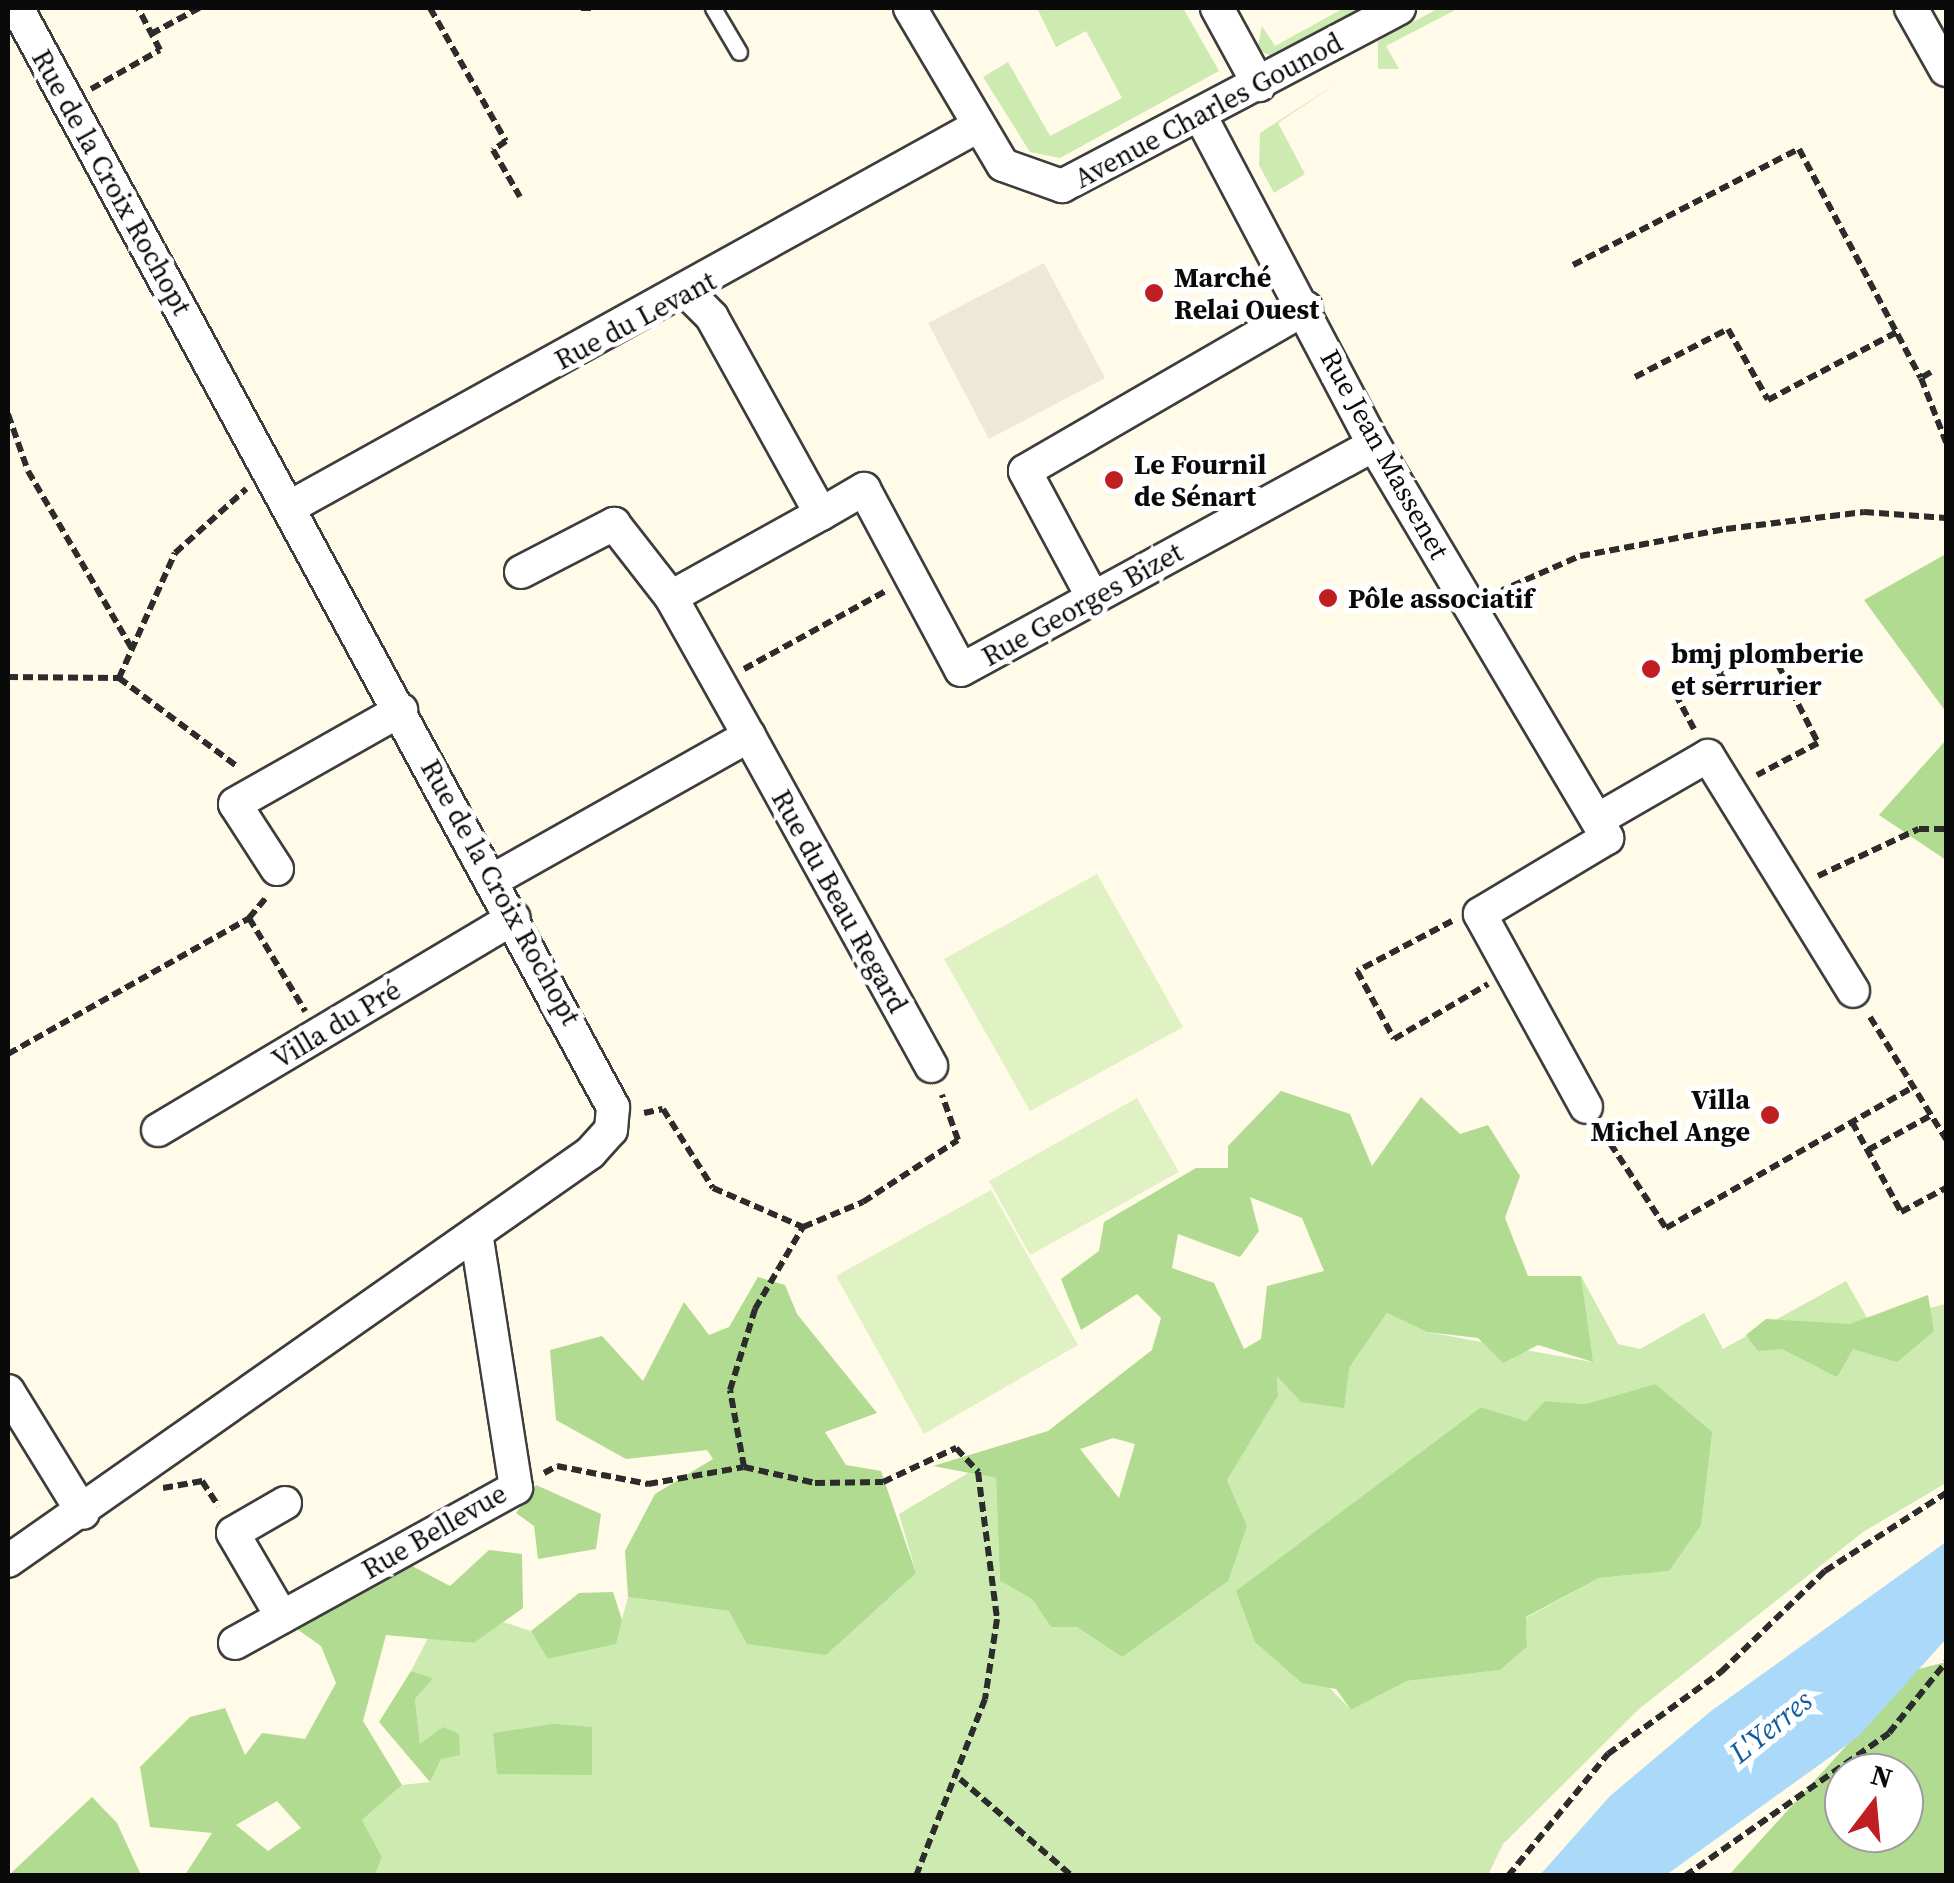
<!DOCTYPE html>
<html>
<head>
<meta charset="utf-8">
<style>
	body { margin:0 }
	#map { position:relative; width:1954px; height:1883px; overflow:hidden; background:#fffbe8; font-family:"Source Serif 4",serif }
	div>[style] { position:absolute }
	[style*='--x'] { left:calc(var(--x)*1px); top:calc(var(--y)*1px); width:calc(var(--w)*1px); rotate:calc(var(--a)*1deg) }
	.green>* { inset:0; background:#cdeab1 }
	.forest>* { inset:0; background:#b0db90 }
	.pitch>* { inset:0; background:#e0f1c3 }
	.plaza>* { inset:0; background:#eee8d8 }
	.water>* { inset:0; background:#aad9f9 }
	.path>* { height:6px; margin-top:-3px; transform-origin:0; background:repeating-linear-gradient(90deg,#2c2c2c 0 10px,transparent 0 15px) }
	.roads { filter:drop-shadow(2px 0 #3d3d3d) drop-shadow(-2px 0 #3d3d3d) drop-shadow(0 2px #3d3d3d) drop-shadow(0 -2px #3d3d3d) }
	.service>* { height:15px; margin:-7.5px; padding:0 7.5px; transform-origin:7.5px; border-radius:7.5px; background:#fff }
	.minor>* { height:32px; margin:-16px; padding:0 16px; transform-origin:16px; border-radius:16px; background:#fff }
	.dots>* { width:28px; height:28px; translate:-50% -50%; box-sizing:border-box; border:5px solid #fff; border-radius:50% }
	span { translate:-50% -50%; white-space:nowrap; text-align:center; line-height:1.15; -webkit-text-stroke:10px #fff; paint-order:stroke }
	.street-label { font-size:28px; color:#0a0a0a }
	.poi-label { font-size:28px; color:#0a0a0a; font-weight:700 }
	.left { translate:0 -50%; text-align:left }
	.right { translate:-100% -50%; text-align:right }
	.water-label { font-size:30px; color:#105ea0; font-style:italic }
	.frame { position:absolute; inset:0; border:10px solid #0a0a0a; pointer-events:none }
	.north { position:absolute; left:1824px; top:1753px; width:100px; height:100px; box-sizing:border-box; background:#fff; border:2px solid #9d9d9d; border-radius:50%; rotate:16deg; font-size:28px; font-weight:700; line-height:40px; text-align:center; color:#0a0a0a }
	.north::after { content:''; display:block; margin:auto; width:35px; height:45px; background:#bf1e22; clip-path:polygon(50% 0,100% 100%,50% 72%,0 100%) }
</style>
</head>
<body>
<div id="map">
	<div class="green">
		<i style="clip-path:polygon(1037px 8px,1183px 8px,1219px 71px,1060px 158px,1030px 152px,983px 77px,1008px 62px,1050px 136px,1122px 98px,1086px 31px,1056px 47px)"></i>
		<i style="clip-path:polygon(1344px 8px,1365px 8px,1274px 57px,1257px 50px,1262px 26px,1275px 46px)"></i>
		<i style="clip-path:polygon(1439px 8px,1459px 8px,1386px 46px,1399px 69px,1378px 69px,1378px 41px)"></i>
		<i style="clip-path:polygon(1340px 81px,1278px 123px,1305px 174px,1274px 193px,1259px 165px,1260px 133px)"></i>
		<i style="clip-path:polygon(evenodd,1581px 1276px,1618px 1344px,1640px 1349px,1704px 1313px,1723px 1349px,1846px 1281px,1870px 1323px,1946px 1304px,1946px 1483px,1863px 1532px,1639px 1709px,1503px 1844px,1488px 1875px,375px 1875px,382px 1857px,362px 1820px,402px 1785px,430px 1782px,441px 1759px,420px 1745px,415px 1699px,432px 1678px,411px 1671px,428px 1638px,474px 1643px,503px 1622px,531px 1631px,549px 1659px,615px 1644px,628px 1597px,729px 1611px,916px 1573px,899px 1514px,968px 1473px,996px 1478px,1000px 1581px,1032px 1599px,1051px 1627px,1077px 1627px,1122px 1657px,1247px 1526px,1227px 1480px,1278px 1396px,1277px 1376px,1349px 1368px,1387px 1313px,1427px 1332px,1592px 1362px,1581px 1276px,1655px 1384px,1669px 1571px,1599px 1578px,1526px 1618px,1527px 1647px,1499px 1670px,1407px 1681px,1351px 1710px,1237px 1591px,1481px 1407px,1526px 1421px,1546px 1401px,1586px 1404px,1655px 1384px)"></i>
	</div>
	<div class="forest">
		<i style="clip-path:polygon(1946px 554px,1946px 712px,1864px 600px)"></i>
		<i style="clip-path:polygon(1946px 740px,1946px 860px,1879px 815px)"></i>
		<i style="clip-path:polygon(evenodd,1281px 1091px,1350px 1114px,1372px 1166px,1421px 1097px,1460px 1134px,1488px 1125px,1520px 1176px,1505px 1218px,1528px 1276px,1581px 1276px,1593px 1362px,1538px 1345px,1503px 1363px,1478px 1338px,1427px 1332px,1387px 1313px,1349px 1368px,1344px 1408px,1301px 1402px,1277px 1376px,1278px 1396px,1227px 1480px,1247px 1526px,1228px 1581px,1122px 1657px,1077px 1627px,1051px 1627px,1032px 1599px,1000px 1581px,996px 1478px,933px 1466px,1048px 1431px,1152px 1350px,1161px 1318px,1137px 1294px,1081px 1330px,1061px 1279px,1099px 1251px,1104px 1222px,1196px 1168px,1228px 1168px,1228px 1146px,1281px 1091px,1250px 1197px,1302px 1218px,1324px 1271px,1267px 1286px,1261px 1339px,1244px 1349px,1214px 1283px,1172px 1268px,1178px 1234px,1240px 1257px,1259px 1231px,1250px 1197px,1281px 1091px,1113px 1438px,1135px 1444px,1119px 1498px,1080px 1449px,1113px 1438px)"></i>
		<i style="clip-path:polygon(758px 1277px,785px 1285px,797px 1314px,877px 1413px,825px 1432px,846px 1465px,881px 1471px,916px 1573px,826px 1655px,747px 1644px,729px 1611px,628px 1597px,625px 1551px,655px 1494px,713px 1459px,707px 1450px,626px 1459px,556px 1420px,550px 1350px,602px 1336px,643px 1381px,684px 1302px,709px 1335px,729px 1327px)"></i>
		<i style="clip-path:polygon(1928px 1295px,1934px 1331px,1897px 1362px,1853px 1349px,1837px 1377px,1782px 1349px,1758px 1351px,1746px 1335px,1766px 1319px,1850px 1324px)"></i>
		<i style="clip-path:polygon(1655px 1384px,1712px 1432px,1701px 1525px,1669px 1571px,1599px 1578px,1526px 1617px,1527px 1647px,1500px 1670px,1407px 1681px,1351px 1710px,1336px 1689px,1302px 1683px,1255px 1642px,1236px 1591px,1481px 1407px,1526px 1421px,1545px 1401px,1586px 1404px)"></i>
		<i style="clip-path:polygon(536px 1485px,601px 1514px,596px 1549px,538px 1559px,534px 1526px,516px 1513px)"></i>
		<i style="clip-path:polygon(evenodd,376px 1547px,450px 1586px,489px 1550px,522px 1554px,523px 1608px,474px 1643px,386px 1635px,363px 1721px,402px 1785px,362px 1820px,382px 1857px,375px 1875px,185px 1875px,212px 1833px,150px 1827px,140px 1767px,190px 1717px,225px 1708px,245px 1755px,262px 1733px,305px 1739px,336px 1683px,321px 1646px,287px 1622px,376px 1547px,277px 1801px,301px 1828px,268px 1851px,236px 1825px,277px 1801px)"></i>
		<i style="clip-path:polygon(613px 1592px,622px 1620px,616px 1644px,548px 1659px,531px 1631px,579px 1593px)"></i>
		<i style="clip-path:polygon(evenodd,1946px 1662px,1946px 1875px,1728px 1876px,1915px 1670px,1946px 1662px,1844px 1773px,1904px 1773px,1904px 1833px,1844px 1833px,1844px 1773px)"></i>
		<i style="clip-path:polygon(411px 1671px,433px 1678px,415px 1699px,420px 1744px,443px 1727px,459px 1734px,460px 1755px,441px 1759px,430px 1782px,379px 1722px)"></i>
		<i style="clip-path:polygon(553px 1724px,592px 1727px,592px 1775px,497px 1774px,493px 1733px)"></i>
		<i style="clip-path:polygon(92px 1797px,117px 1823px,141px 1875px,9px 1875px)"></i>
	</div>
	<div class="pitch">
		<i style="clip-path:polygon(1097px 874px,1183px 1027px,1030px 1111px,944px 959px)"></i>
		<i style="clip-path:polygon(1137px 1098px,1179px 1172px,1030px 1255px,989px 1181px)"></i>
		<i style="clip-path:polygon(991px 1190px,1078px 1345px,924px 1434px,836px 1276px)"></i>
	</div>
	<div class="plaza">
		<i style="clip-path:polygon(1044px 263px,1105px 378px,989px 439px,928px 323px)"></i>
	</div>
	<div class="water">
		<i style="clip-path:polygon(1946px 1542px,1946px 1639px,1858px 1737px,1666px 1875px,1540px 1875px,1610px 1796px,1711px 1711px)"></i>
	</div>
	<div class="path">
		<i style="--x:430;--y:8;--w:153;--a:60.3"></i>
		<i style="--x:506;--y:141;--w:16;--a:145"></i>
		<i style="--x:493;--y:150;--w:54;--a:60.1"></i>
		<i style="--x:581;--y:8;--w:15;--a:0"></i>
		<i style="--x:151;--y:34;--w:55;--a:-28.4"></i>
		<i style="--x:91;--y:89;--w:79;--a:-29.5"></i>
		<i style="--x:160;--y:50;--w:47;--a:-117.6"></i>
		<i style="--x:1573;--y:265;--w:254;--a:-27.2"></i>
		<i style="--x:1799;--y:149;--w:259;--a:62"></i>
		<i style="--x:1931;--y:372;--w:12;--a:149"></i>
		<i style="--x:1921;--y:378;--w:69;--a:68.7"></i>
		<i style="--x:1635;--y:377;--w:105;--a:-27.3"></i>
		<i style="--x:1728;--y:329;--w:81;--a:60.6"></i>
		<i style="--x:1768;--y:400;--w:148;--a:-27.8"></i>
		<i style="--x:8;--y:414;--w:60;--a:70.7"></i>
		<i style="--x:28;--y:471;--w:206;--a:59.7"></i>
		<i style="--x:1498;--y:592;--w:90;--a:-23.7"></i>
		<i style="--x:1580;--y:556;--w:148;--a:-10.5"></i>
		<i style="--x:1726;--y:529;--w:139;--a:-7"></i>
		<i style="--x:1864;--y:512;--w:82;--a:4.2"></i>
		<i style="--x:744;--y:669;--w:162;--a:-28.8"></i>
		<i style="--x:8;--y:677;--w:111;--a:0.5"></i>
		<i style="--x:119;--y:678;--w:137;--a:-65.9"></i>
		<i style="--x:175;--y:553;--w:96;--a:-42"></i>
		<i style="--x:119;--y:678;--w:149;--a:36.8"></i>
		<i style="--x:1694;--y:729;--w:36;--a:-118"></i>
		<i style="--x:1677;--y:697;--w:105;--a:-26.1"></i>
		<i style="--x:1771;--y:651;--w:103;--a:62.9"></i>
		<i style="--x:1818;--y:743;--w:69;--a:152.3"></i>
		<i style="--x:1818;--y:876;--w:111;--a:-25"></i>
		<i style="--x:1919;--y:829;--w:27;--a:0"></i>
		<i style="--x:249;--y:918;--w:109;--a:58.9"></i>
		<i style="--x:1452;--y:921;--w:107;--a:152.2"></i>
		<i style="--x:1357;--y:971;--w:77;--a:61.4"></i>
		<i style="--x:1394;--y:1039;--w:109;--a:-30.3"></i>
		<i style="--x:1870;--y:1017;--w:144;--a:58.1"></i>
		<i style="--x:8;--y:1054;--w:277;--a:-29.4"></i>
		<i style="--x:249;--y:918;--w:26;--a:-50"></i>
		<i style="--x:644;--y:1113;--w:19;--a:-12"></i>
		<i style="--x:663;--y:1109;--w:93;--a:57.7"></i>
		<i style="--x:713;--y:1188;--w:98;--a:23.4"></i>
		<i style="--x:803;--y:1227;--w:65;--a:-22.6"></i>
		<i style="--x:863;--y:1202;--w:113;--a:-33.1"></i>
		<i style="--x:958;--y:1140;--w:48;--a:-109.6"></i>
		<i style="--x:1852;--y:1122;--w:102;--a:61.4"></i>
		<i style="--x:1901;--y:1212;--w:51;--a:-28.1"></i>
		<i style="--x:1602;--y:1131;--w:116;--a:56.6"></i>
		<i style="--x:1666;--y:1228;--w:287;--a:-29.7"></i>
		<i style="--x:1868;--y:1150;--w:73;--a:-28.7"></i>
		<i style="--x:744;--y:1467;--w:78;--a:-100.3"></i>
		<i style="--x:730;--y:1390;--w:85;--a:-72.8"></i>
		<i style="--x:755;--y:1309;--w:95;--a:-59.7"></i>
		<i style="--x:544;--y:1473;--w:15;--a:-28"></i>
		<i style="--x:557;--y:1466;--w:93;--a:11.2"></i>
		<i style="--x:648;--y:1484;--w:97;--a:-10"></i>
		<i style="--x:744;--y:1467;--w:73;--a:12.7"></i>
		<i style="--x:815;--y:1483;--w:68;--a:-0.8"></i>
		<i style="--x:883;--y:1482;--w:81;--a:-25"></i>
		<i style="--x:956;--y:1448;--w:33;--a:47"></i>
		<i style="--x:978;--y:1472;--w:148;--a:82.6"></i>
		<i style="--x:997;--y:1619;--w:81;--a:98.5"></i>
		<i style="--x:985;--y:1699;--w:190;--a:111.3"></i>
		<i style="--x:163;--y:1488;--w:40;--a:-10"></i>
		<i style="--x:202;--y:1481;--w:30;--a:57"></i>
		<i style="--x:960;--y:1779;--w:147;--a:40.9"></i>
		<i style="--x:1508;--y:1876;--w:158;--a:-50.7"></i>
		<i style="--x:1608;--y:1754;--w:140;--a:-36"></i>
		<i style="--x:1721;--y:1672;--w:145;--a:-44.2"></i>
		<i style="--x:1825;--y:1571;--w:144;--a:-32.8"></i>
		<i style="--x:1685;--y:1876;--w:249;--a:-35"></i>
		<i style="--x:1889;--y:1733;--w:91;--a:-51.2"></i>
	</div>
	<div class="roads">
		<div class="service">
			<i style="--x:713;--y:8;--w:51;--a:59.4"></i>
		</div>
		<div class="minor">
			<i style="--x:910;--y:8;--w:182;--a:59.4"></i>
			<i style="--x:1003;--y:165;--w:63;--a:19.6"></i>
			<i style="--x:1062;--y:186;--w:381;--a:-27.8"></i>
			<i style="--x:1217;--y:8;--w:88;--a:61.4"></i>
			<i style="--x:1911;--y:8;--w:71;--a:60.6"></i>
			<i style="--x:1201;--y:117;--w:371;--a:62.2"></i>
			<i style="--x:1374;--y:445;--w:457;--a:59.3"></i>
			<i style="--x:1607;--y:838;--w:148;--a:149.1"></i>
			<i style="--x:1480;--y:914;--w:220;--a:61.2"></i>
			<i style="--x:290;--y:507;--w:784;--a:-28.98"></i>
			<i style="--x:821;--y:514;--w:50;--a:-30.2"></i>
			<i style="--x:864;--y:489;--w:205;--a:61.8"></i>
			<i style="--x:961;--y:670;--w:470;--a:-28.6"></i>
			<i style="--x:521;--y:572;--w:105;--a:-27.3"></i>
			<i style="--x:614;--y:524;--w:93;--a:52"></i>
			<i style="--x:1093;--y:598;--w:144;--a:-118.2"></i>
			<i style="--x:1025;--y:471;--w:325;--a:-30.1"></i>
			<i style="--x:749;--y:736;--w:377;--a:61.1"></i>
			<i style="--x:1597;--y:820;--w:128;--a:-30"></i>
			<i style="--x:1708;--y:756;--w:276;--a:58.3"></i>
			<i style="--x:277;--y:869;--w:77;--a:-122.9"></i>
			<i style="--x:235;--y:804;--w:191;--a:-29.5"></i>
			<i style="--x:493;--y:880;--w:294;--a:-29.4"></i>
			<i style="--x:749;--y:736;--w:159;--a:-119.3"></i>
			<i style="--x:671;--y:597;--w:171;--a:-29"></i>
			<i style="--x:821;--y:514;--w:225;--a:-119"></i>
			<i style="--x:712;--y:317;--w:33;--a:-135"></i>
			<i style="--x:158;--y:1130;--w:414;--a:-30.8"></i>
			<i style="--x:8;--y:1391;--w:143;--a:58.4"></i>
			<i style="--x:8;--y:1561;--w:711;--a:-35.03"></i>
			<i style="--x:590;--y:1153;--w:31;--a:-48"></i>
			<i style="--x:611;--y:1130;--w:23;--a:-85"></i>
			<i style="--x:613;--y:1107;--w:1250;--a:-118.47"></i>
			<i style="--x:282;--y:1617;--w:97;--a:-120.3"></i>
			<i style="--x:233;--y:1533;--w:60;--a:-30"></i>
			<i style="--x:235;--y:1643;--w:321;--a:-28.9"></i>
			<i style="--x:516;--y:1488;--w:258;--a:-98.9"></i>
		</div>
	</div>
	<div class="dots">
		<i style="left:1154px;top:293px;background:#bf1e22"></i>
		<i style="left:1114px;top:480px;background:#bf1e22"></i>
		<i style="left:1328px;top:598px;background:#bf1e22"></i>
		<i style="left:1651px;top:669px;background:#bf1e22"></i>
		<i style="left:1770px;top:1115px;background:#bf1e22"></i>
	</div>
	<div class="street-label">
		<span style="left:1208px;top:110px;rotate:-28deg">Avenue Charles Gounod</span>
		<span style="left:112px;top:182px;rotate:61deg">Rue de la Croix Rochopt</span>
		<span style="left:635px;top:320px;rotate:-28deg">Rue du Levant</span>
		<span style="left:1385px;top:454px;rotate:61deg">Rue Jean Massenet</span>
		<span style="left:1082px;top:604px;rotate:-29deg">Rue Georges Bizet</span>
		<span style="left:501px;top:892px;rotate:61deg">Rue de la Croix Rochopt</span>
		<span style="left:840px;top:901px;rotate:61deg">Rue du Beau Regard</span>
		<span style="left:336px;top:1024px;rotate:-31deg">Villa du Pré</span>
		<span style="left:434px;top:1531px;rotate:-30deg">Rue Bellevue</span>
	</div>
	<div class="poi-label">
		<span class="left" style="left:1174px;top:293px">Marché<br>Relai Ouest</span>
		<span class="left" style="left:1134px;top:480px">Le Fournil<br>de Sénart</span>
		<span class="left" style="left:1348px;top:598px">Pôle associatif</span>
		<span class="left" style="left:1671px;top:669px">bmj plomberie<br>et serrurier</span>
		<span class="right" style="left:1750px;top:1115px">Villa<br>Michel Ange</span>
	</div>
	<div class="water-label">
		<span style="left:1771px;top:1727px;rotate:-39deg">L'Yerres</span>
	</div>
	<div class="frame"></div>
	<div class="north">N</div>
</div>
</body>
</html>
